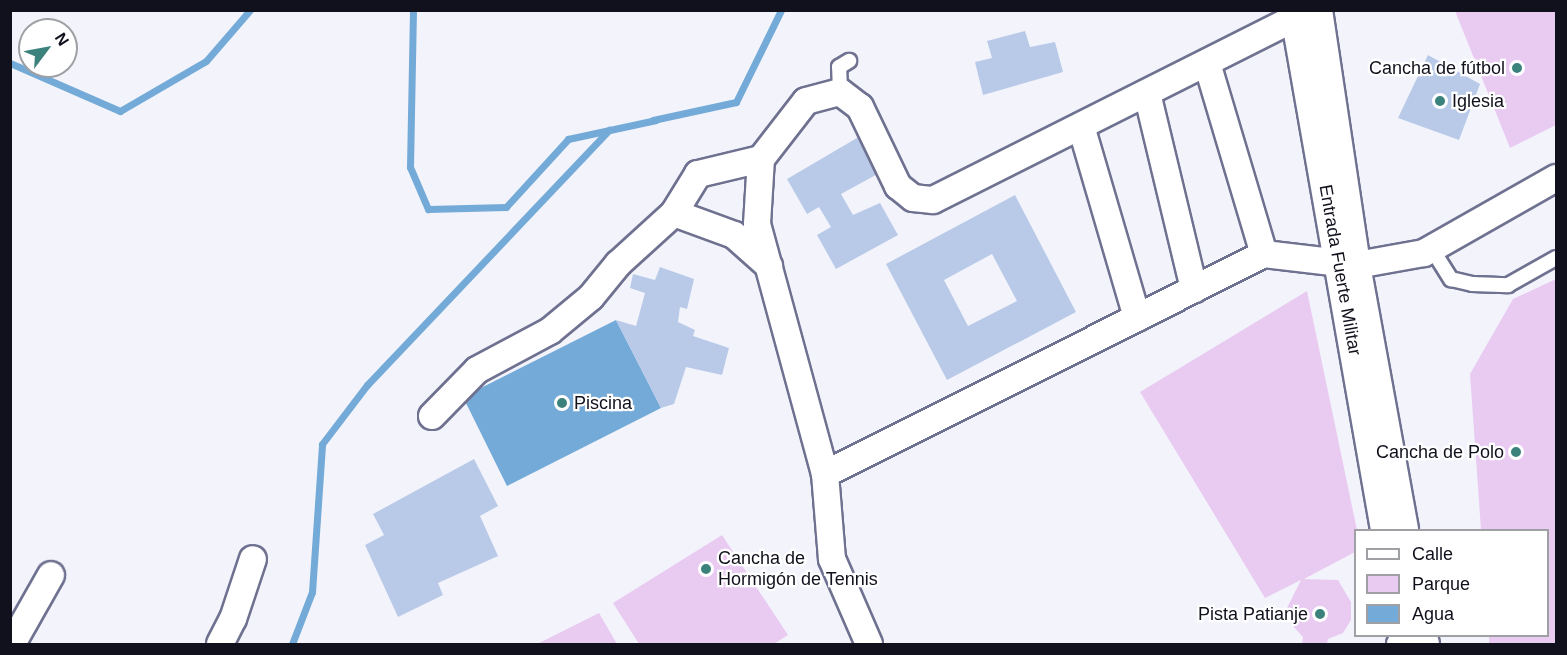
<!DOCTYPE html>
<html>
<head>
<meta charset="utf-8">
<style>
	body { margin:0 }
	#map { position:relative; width:1567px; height:655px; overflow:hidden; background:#f3f4fb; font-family:Helvetica,sans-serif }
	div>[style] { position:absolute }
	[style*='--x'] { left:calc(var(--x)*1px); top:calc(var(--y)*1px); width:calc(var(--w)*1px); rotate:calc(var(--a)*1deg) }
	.green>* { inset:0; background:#e9cbf2 }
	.water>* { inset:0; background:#74aad7 }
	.stream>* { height:7px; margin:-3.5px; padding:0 3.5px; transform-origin:3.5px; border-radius:3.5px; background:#74aad7 }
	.building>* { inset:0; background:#b9cae9 }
	.roads { filter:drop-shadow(2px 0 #6f7190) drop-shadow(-2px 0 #6f7190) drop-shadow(0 2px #6f7190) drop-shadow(0 -2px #6f7190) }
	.lane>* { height:14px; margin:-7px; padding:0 7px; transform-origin:7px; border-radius:7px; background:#fff }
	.street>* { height:26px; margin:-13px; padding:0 13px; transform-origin:13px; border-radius:13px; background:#fff }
	.dots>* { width:16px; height:16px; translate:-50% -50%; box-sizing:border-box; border:3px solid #fff; border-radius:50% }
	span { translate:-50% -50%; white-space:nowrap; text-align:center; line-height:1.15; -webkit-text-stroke:4.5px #fff; paint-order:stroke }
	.poi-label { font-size:18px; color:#10111c }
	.right { translate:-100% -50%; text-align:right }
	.left { translate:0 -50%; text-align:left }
	.street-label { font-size:18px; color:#10111c }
	.frame { position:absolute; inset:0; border:12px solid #10111c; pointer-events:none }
	.legend { position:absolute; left:1354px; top:529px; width:195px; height:108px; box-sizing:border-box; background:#fff; border:2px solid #9fa0a4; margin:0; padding:8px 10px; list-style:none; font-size:18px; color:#10111c }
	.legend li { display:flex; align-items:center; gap:12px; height:30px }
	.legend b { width:30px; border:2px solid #9fa0a4 }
	.north { position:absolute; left:18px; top:18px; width:60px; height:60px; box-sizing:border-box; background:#fff; border:2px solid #9fa0a4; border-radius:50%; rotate:58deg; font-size:16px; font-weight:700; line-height:24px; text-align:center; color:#10111c }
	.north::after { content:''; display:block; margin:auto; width:21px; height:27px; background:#3b827c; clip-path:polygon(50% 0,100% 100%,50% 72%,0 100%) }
</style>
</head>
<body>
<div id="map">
	<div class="green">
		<i style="clip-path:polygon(1455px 11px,1556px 11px,1556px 125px,1510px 148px)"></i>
		<i style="clip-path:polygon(1556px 279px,1556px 644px,1489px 644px,1489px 636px,1548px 636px,1548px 530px,1481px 530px,1470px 374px,1513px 299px)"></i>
		<i style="clip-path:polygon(1307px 291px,1357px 530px,1355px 552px,1304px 579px,1338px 580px,1351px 602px,1351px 620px,1343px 633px,1328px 639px,1327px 644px,1302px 644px,1303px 637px,1291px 624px,1287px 608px,1301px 580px,1265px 598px,1140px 392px)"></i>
		<i style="clip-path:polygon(722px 535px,788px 635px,774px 644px,639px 644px,613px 603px)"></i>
		<i style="clip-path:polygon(599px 613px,617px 644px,537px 644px)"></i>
	</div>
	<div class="water">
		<i style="clip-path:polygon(616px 320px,661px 408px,507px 486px,463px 397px)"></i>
	</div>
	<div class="stream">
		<i style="--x:413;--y:10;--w:157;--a:91.1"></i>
		<i style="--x:410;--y:167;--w:46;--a:66.8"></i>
		<i style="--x:428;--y:209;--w:78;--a:-1.5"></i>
		<i style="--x:506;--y:207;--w:92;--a:-47.6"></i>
		<i style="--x:568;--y:139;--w:90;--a:-12.2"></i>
		<i style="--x:10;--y:63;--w:120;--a:23.6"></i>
		<i style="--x:120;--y:111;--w:99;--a:-30.2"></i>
		<i style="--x:206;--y:61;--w:67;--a:-49.2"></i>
		<i style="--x:653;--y:120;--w:85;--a:-12.2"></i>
		<i style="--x:736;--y:102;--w:102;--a:-63.9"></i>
		<i style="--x:292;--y:644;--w:56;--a:-69"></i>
		<i style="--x:312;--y:592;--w:148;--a:-86.1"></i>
		<i style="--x:322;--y:444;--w:74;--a:-52.7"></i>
		<i style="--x:367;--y:385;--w:352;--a:-46.5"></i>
	</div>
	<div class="building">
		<i style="clip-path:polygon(1025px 31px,1030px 47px,1055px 42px,1063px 72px,983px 95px,975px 62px,992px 58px,987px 41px)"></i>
		<i style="clip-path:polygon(1428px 55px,1480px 84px,1459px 140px,1398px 118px)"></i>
		<i style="clip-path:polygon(862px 135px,883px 171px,841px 194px,853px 215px,880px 203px,898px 235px,836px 269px,817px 235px,831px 227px,819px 207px,807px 214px,787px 179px)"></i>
		<i style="clip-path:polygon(evenodd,1015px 195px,1076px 312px,947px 380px,886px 264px,1015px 195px,992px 254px,1017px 301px,968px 326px,944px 280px,992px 254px)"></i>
		<i style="clip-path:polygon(660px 267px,694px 279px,687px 309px,680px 307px,678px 322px,695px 330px,693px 336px,729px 348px,722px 375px,686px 367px,674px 404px,661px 408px,616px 320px,636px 326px,645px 293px,630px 288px,633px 274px,655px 280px)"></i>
		<i style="clip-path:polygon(474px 459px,498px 506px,480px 516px,498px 556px,438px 583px,443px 595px,398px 617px,365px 545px,384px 535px,373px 514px)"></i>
	</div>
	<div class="roads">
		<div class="lane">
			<i style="--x:840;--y:92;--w:25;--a:-92"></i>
			<i style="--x:839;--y:67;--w:12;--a:-31"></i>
			<i style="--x:1432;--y:249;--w:36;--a:58"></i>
			<i style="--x:1451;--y:279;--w:22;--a:13"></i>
			<i style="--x:1472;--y:284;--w:36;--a:2"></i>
			<i style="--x:1508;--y:285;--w:55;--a:-29.4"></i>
		</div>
		<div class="street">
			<i style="--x:1293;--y:10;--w:528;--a:80.07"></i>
			<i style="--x:1319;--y:10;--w:258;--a:81.5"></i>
			<i style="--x:1357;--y:265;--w:269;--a:79.7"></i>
			<i style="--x:1207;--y:63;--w:199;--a:73.4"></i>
			<i style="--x:1147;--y:93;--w:202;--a:76.5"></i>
			<i style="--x:1081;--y:126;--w:200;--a:73.7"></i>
			<i style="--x:761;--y:159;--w:65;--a:166.6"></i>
			<i style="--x:698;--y:174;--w:46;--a:121.6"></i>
			<i style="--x:674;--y:213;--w:64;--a:20.1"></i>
			<i style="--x:734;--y:235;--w:47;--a:41.5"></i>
			<i style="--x:432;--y:416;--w:64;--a:-45.6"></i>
			<i style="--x:477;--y:370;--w:83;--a:-28.1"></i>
			<i style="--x:550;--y:331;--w:53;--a:-39.7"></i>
			<i style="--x:591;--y:297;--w:43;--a:-50.7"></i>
			<i style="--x:618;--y:264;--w:76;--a:-42.3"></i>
			<i style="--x:825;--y:474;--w:259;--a:-105.2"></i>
			<i style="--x:757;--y:224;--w:65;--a:-86.5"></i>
			<i style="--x:761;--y:159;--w:73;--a:-52.2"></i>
			<i style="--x:806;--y:101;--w:35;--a:-15"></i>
			<i style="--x:840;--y:92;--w:25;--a:37"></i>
			<i style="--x:860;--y:107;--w:88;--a:64.3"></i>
			<i style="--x:898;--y:186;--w:19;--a:39"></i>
			<i style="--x:913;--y:198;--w:20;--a:6"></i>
			<i style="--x:933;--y:200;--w:423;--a:-26.7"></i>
			<i style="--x:1424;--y:636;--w:8;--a:76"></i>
			<i style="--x:12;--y:644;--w:79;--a:-60.5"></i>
			<i style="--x:220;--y:644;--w:28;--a:-63"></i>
			<i style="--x:233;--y:619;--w:63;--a:-71.6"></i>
			<i style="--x:869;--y:644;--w:93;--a:-113.5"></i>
			<i style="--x:832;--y:559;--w:85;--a:-94.7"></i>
			<i style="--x:825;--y:474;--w:491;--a:-26.6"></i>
			<i style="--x:1264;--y:254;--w:94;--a:6.7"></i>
			<i style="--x:1357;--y:265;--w:68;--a:-10.2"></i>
			<i style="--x:1424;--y:253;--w:152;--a:-29.6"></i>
			<i style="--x:1400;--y:644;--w:10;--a:-53"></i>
		</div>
	</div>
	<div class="dots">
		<i style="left:1517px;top:68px;background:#3b827c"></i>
		<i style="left:1440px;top:101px;background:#3b827c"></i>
		<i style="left:562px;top:403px;background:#3b827c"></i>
		<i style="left:1516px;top:452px;background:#3b827c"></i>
		<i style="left:706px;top:569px;background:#3b827c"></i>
		<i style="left:1320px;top:614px;background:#3b827c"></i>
	</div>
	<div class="poi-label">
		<span class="right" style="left:1505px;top:68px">Cancha de fútbol</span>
		<span class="left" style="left:1452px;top:101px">Iglesia</span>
		<span class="left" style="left:574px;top:403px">Piscina</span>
		<span class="right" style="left:1504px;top:452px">Cancha de Polo</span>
		<span class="left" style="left:718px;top:569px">Cancha de<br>Hormigón de Tennis</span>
		<span class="right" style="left:1308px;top:614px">Pista Patianje</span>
	</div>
	<div class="street-label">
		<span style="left:1340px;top:270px;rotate:80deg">Entrada Fuerte Militar</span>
	</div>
	<div class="frame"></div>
	<ul class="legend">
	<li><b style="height:8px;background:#fff"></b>Calle</li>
	<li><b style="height:16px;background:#e9cbf2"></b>Parque</li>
	<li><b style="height:16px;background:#74aad7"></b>Agua</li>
	</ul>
	<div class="north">N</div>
</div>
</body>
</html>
